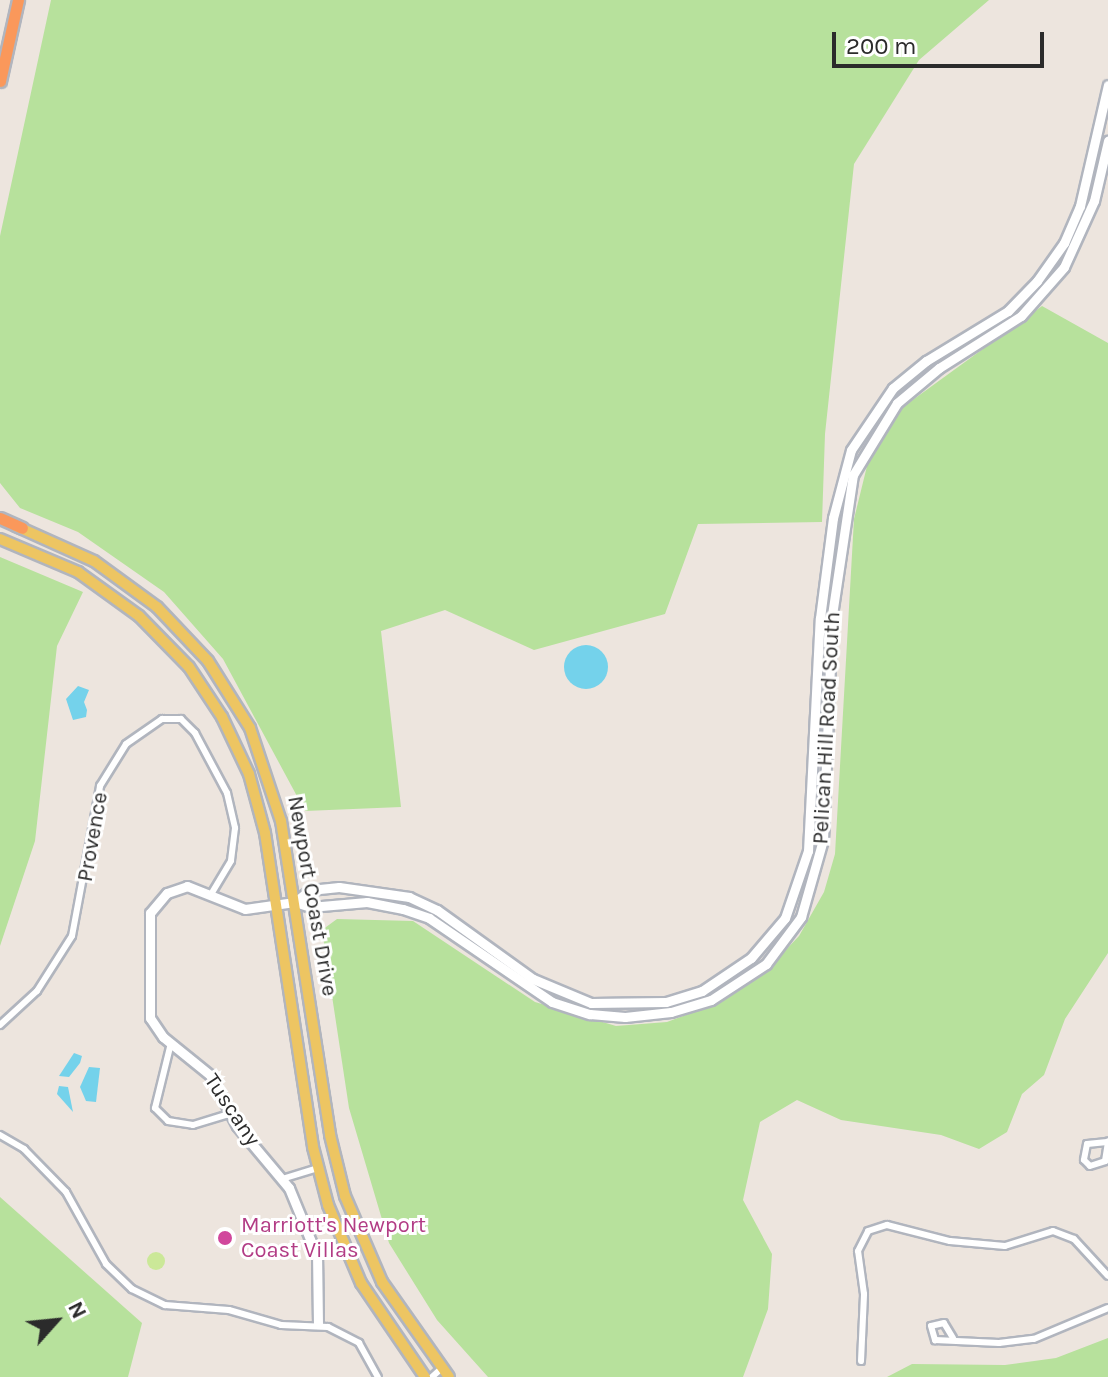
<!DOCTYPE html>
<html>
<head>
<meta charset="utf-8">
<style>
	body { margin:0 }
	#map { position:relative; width:1108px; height:1377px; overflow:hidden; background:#ede5de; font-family:Karla,sans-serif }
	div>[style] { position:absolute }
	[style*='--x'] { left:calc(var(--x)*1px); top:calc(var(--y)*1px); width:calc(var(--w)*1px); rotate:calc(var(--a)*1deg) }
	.green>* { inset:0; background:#b7e19c }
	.pitch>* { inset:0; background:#cbe898 }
	.round { border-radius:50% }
	.water>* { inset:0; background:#74d2eb }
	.roads { filter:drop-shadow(2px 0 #b1b5be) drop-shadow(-2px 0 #b1b5be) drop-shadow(0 2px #b1b5be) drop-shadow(0 -2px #b1b5be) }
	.street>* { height:6px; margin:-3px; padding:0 3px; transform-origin:3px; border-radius:3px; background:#fff }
	.secondary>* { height:9px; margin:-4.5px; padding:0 4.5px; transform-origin:4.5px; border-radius:4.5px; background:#fff }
	.primary>* { height:10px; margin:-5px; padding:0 5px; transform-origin:5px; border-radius:5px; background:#edc562 }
	.highway>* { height:11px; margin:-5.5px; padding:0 5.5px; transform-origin:5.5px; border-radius:5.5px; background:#fa985b }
	.dots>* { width:22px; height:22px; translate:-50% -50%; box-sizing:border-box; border:4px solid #fff; border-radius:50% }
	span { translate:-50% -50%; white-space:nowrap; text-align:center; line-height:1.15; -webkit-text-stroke:6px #fff; paint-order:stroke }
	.street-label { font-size:22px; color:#2b2b2b }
	.hotel-label { font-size:22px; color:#b23c85 }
	.left { translate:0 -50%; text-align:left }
	.north { position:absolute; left:16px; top:1281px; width:80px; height:80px; -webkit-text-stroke:6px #fff; paint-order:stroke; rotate:63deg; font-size:22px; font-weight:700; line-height:32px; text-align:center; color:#2b2b2b }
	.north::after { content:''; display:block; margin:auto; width:28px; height:36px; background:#2b2b2b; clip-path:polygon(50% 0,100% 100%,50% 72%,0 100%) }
	.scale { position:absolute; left:832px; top:32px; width:212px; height:36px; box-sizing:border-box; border:4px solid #2b2b2b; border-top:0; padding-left:10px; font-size:24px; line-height:28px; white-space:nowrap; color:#2b2b2b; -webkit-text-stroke:6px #fff; paint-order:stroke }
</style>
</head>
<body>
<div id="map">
	<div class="green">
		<i style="clip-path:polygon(51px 0,989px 0,919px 60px,854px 164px,825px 434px,822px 522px,698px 524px,665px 614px,534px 650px,445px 610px,381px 631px,401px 807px,305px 811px,223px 659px,164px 592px,78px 532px,20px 508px,0 483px,0 236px)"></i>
		<i style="clip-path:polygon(1042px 306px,1108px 343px,1108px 953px,1065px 1019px,1044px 1075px,1022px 1094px,1007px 1132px,979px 1149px,941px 1135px,841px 1120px,797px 1100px,760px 1122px,743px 1200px,772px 1254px,768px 1309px,743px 1377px,488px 1377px,437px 1320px,389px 1243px,349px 1108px,322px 930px,337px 919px,413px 921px,535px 1002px,616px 1026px,667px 1022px,723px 1001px,762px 975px,799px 936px,824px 892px,835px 854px,854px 519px,868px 462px,903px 407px)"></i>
		<i style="clip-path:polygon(0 557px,83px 592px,57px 646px,35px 841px,0 946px)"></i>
		<i style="clip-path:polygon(0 1197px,142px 1323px,128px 1377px,0 1377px)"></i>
		<i style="clip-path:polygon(1108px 1338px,1108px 1377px,887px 1377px,912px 1364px,1005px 1365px,1056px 1358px)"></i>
	</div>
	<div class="pitch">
		<i class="round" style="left:147px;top:1252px;width:18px;height:18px"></i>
	</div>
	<div class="water">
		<i class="round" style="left:564px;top:645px;width:44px;height:44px"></i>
		<i style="clip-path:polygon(78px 686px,89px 690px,84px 702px,87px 710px,86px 717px,73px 720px,66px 699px)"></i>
		<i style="clip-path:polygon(74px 1053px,82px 1056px,80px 1063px,69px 1077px,59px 1076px)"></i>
		<i style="clip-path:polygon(89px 1067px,100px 1068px,96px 1102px,86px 1101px,80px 1087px)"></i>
		<i style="clip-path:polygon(59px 1086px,68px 1087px,73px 1112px,57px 1094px)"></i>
	</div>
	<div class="roads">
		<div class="street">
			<i style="--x:0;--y:1025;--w:50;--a:-42.6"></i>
			<i style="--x:37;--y:991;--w:65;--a:-57.5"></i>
			<i style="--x:72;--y:936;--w:153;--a:-79.4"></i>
			<i style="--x:100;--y:786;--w:49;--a:-58.2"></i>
			<i style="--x:126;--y:744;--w:44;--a:-34.8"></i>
			<i style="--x:162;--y:719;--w:19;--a:0"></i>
			<i style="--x:181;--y:719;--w:20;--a:45"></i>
			<i style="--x:195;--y:733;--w:68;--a:61.9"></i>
			<i style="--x:227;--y:793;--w:36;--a:77"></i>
			<i style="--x:235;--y:828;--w:33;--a:97"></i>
			<i style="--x:231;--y:861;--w:39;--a:121"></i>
			<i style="--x:171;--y:1043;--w:67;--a:103.8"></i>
			<i style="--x:155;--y:1108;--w:18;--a:45"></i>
			<i style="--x:168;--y:1121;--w:25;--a:9"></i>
			<i style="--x:193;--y:1125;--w:38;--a:-17"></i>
			<i style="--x:0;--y:1135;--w:28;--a:30"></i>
			<i style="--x:24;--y:1149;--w:60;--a:45.7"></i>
			<i style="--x:66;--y:1192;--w:82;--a:60.9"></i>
			<i style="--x:106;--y:1264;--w:36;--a:44"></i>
			<i style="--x:132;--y:1289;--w:37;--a:26"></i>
			<i style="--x:165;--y:1305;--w:64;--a:4.5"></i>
			<i style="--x:229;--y:1310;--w:54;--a:16.1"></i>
			<i style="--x:281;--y:1325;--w:47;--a:2.4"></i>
			<i style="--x:328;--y:1327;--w:35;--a:27"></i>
			<i style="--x:359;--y:1343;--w:39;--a:61"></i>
			<i style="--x:1107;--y:1142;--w:20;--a:174"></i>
			<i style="--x:1087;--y:1144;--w:16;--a:101"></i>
			<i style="--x:1084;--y:1160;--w:8;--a:45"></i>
			<i style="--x:1090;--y:1166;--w:16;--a:-18"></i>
			<i style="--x:1105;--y:1161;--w:20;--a:-81"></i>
			<i style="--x:282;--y:1179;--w:38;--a:-17"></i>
			<i style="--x:953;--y:1338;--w:17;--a:-121"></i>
			<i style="--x:944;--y:1323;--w:13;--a:167"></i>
			<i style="--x:931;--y:1326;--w:15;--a:74"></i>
			<i style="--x:935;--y:1340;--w:64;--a:2.7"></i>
			<i style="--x:999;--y:1343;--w:35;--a:-7"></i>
			<i style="--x:1034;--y:1339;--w:80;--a:-22.7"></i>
			<i style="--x:861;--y:1361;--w:67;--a:-87.4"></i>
			<i style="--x:864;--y:1294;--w:43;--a:-97.9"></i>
			<i style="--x:858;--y:1251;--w:22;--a:-63"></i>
			<i style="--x:868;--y:1231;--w:20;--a:-18"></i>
			<i style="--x:887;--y:1225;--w:65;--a:14.3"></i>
			<i style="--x:950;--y:1241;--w:55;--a:5.2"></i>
			<i style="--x:1005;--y:1246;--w:50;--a:-17.4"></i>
			<i style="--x:1053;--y:1231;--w:22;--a:21"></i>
			<i style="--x:1074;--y:1239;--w:50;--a:47.4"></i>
			<i style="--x:432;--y:1377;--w:13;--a:-42"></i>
		</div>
		<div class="secondary">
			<i style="--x:295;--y:902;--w:19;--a:-39"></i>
			<i style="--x:310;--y:890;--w:29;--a:-6"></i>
			<i style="--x:339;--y:887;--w:71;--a:8.1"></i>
			<i style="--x:409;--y:897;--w:31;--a:25"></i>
			<i style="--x:437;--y:910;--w:118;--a:35.7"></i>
			<i style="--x:533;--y:979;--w:63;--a:22.5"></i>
			<i style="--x:591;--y:1003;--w:75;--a:-0.8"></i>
			<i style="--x:666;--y:1002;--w:38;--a:-17"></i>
			<i style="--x:702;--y:991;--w:59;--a:-34"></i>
			<i style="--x:751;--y:958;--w:52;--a:-49.6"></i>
			<i style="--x:785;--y:918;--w:71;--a:-71.1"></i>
			<i style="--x:808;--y:851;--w:233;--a:-87.1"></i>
			<i style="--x:820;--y:618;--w:101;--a:-82.6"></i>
			<i style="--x:833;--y:518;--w:70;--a:-75.2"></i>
			<i style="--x:851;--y:450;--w:75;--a:-55.9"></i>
			<i style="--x:893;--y:388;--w:43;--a:-39.3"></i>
			<i style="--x:926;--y:361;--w:96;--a:-31.4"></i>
			<i style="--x:1008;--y:311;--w:42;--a:-46"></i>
			<i style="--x:1037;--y:281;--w:47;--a:-54.6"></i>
			<i style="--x:1064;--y:243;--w:40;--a:-66.6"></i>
			<i style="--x:1080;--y:206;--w:124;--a:-77"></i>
			<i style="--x:318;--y:1324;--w:68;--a:-90.8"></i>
			<i style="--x:317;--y:1256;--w:74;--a:-112.4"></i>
			<i style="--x:289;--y:1188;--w:81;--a:-130"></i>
			<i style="--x:237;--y:1126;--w:58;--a:-117.9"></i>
			<i style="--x:210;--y:1075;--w:60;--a:-141"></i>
			<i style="--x:163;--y:1037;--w:23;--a:-124"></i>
			<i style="--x:150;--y:1018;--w:105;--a:-90"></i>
			<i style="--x:150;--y:913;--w:26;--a:-50"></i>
			<i style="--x:167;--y:893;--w:21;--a:-19"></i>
			<i style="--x:187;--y:886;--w:62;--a:21.6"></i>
			<i style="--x:245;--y:909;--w:50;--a:-8"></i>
			<i style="--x:295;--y:902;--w:16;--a:18"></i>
			<i style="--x:310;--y:907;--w:57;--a:-5"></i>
			<i style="--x:367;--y:902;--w:37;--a:11"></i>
			<i style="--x:403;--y:909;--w:28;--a:19"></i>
			<i style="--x:429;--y:918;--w:149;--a:34.3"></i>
			<i style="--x:552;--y:1002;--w:40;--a:18"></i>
			<i style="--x:590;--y:1014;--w:35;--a:5"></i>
			<i style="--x:625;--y:1017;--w:46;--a:-6.2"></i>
			<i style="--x:671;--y:1012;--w:42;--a:-16.7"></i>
			<i style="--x:711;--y:1000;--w:66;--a:-33.2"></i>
			<i style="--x:766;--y:964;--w:59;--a:-53.3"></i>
			<i style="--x:801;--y:917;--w:80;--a:-74.1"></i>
			<i style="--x:823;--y:840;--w:225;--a:-87.7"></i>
			<i style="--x:832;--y:615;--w:142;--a:-81.5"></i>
			<i style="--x:853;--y:475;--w:84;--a:-58.6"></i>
			<i style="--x:897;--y:403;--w:55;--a:-39.8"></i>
			<i style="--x:939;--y:368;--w:97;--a:-32.4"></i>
			<i style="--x:1021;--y:316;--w:65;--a:-48.7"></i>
			<i style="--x:1064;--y:267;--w:72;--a:-65.6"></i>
			<i style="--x:1094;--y:201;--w:62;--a:-76.9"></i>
		</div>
		<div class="primary">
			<i style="--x:16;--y:526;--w:85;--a:24.2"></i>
			<i style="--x:94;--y:561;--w:78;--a:36.1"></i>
			<i style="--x:157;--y:607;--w:74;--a:46.6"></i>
			<i style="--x:208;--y:661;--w:79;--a:57.9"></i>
			<i style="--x:250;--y:728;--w:98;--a:71.6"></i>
			<i style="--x:281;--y:821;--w:318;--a:81.1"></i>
			<i style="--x:330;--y:1135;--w:63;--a:76.2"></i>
			<i style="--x:345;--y:1196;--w:94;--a:66.7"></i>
			<i style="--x:382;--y:1282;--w:116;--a:54.8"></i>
			<i style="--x:0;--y:539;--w:85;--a:22.9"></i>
			<i style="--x:78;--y:572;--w:75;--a:35.8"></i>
			<i style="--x:139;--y:616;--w:71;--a:45.6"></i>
			<i style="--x:189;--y:667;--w:60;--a:56.6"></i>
			<i style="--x:222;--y:717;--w:63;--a:64.7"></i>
			<i style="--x:249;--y:774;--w:61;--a:74.8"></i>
			<i style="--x:265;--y:833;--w:318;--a:81.3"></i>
			<i style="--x:313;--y:1147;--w:60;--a:75.5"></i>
			<i style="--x:328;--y:1205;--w:85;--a:67.1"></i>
			<i style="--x:361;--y:1283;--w:114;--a:55.8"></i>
		</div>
		<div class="highway">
			<i style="--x:0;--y:81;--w:83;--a:-77.5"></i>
			<i style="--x:0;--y:518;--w:24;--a:24"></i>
		</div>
	</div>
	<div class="dots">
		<i style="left:225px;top:1238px;background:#d1479c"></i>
	</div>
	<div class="street-label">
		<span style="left:827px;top:728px;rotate:-87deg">Pelican Hill Road South</span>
		<span style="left:93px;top:837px;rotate:-80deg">Provence</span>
		<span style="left:312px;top:896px;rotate:80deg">Newport Coast Drive</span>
		<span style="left:232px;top:1110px;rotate:56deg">Tuscany</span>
	</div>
	<div class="hotel-label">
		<span class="left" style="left:241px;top:1238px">Marriott's Newport<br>Coast Villas</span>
	</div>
	<div class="north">N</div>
	<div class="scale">200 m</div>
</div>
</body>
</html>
